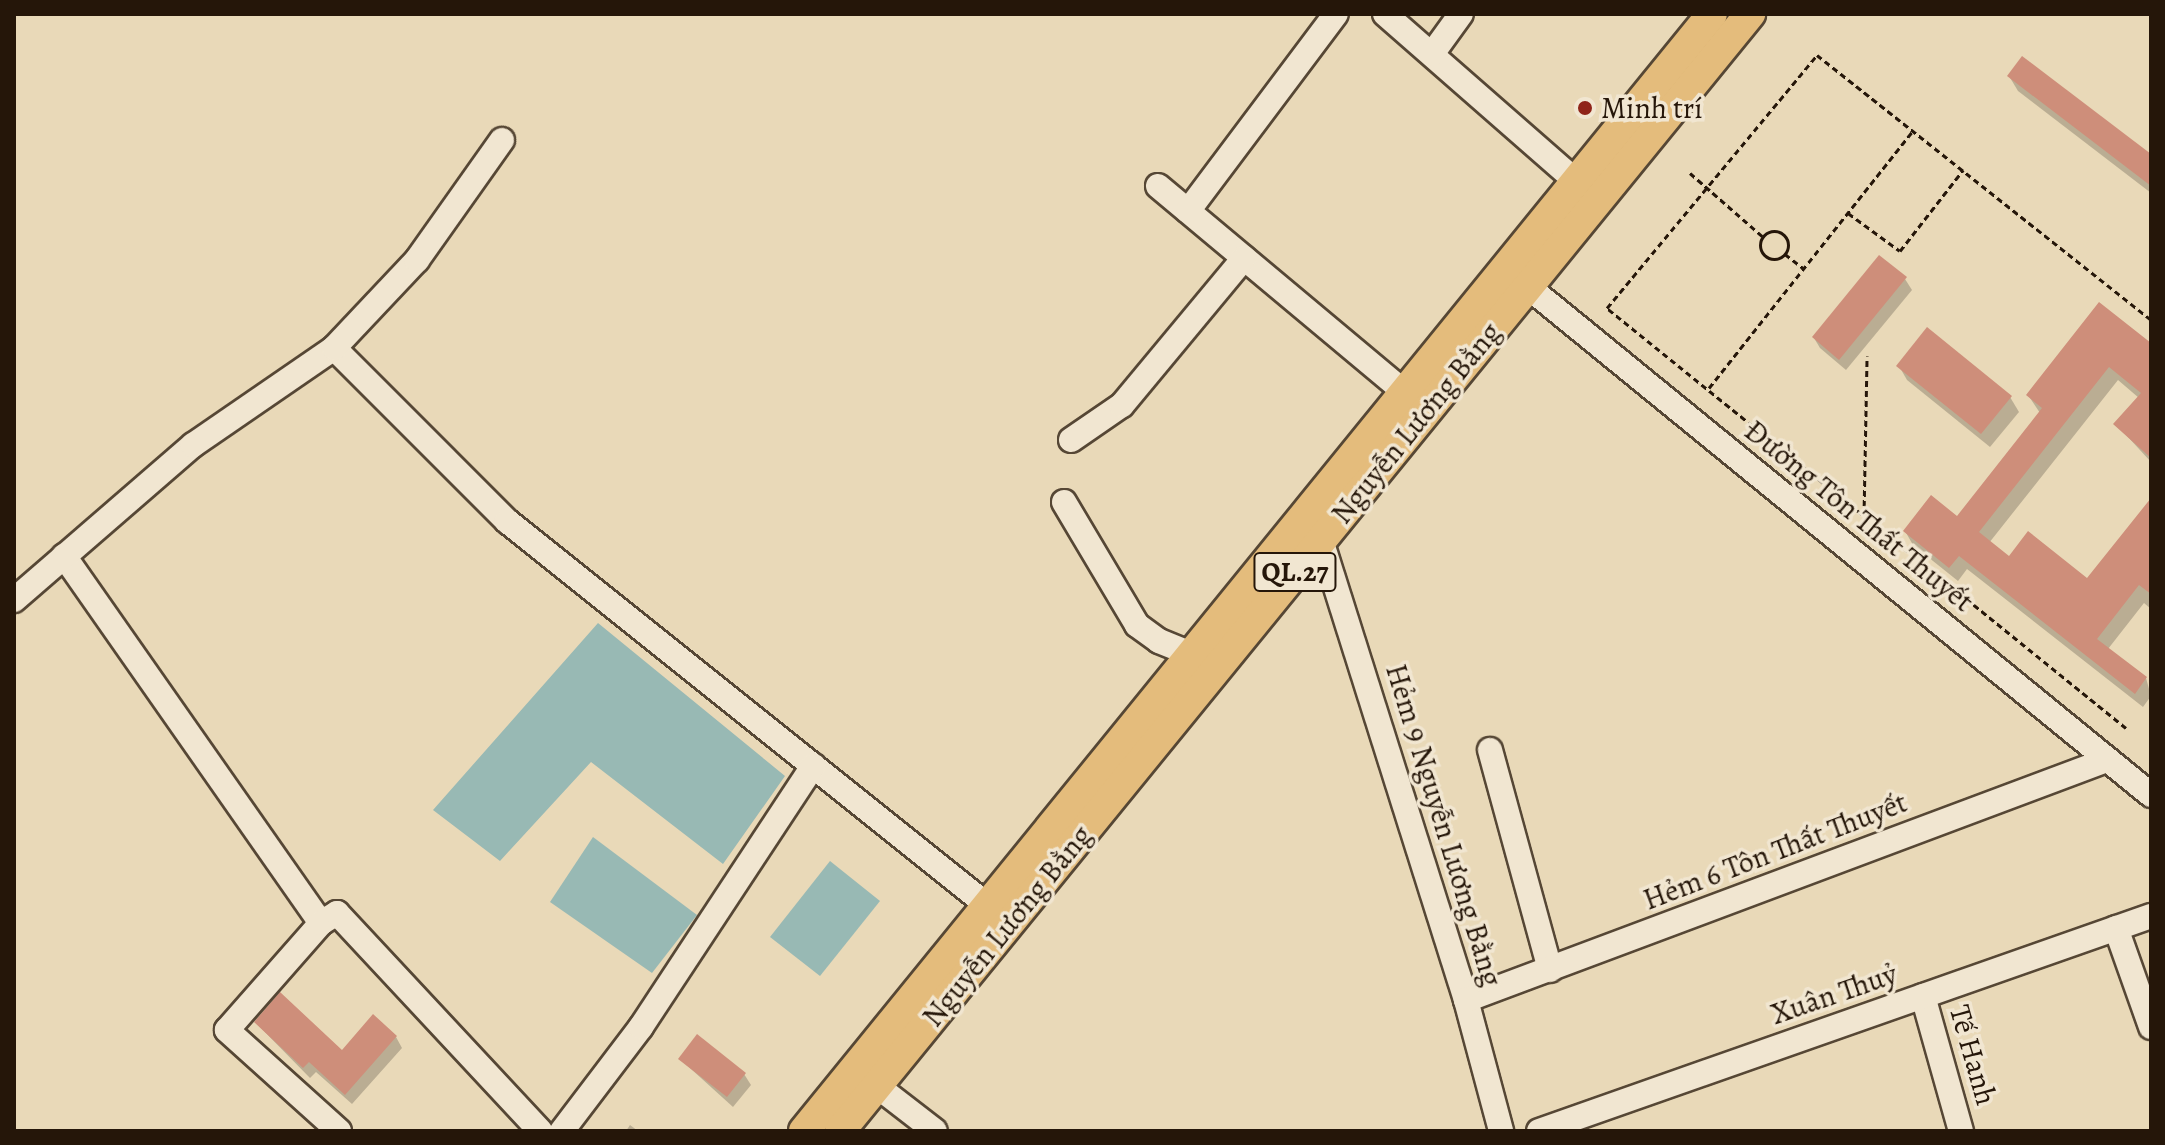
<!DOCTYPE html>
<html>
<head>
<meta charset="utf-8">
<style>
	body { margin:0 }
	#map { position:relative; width:2165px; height:1145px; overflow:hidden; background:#e9d9b8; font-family:Alegreya,serif }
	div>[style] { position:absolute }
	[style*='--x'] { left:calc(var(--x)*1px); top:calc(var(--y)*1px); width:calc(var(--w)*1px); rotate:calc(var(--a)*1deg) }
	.water>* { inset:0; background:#98b9b4 }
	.shadow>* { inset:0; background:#0003 }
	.building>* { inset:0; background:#ce8e7a }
	.path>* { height:3px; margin-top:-1.5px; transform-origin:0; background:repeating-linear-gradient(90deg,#251609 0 6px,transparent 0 10px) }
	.path>.ring { margin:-1.5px; padding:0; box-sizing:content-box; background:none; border:3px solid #251609; border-radius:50% }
	.roads { filter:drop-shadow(2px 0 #564735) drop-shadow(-2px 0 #564735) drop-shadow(0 2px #564735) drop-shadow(0 -2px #564735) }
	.minor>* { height:24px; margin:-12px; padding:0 12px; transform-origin:12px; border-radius:12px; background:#f1e6d1 }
	.major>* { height:30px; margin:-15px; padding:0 15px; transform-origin:15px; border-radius:15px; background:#e4bc7c }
	.dots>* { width:22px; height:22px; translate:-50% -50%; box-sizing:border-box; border:4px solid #f1e6d1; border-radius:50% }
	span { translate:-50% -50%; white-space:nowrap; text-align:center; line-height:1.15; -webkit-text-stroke:7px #f1e6d1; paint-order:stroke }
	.shield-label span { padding:2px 6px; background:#f1e6d1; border:2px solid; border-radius:6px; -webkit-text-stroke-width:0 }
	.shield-label { font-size:28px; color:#251609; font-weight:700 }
	.poi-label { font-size:30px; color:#251609 }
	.left { translate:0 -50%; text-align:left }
	.street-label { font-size:30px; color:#251609 }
	.frame { position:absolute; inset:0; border:16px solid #251609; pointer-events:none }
</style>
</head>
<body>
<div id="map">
	<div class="water">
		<i style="clip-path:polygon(598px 623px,785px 776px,723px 864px,591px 762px,500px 861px,433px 810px)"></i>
		<i style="clip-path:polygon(593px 837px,697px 915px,652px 973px,550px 902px)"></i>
		<i style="clip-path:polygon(830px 861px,880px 901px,820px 976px,770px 937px)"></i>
	</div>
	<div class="shadow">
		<i style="clip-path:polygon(2009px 76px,2151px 156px,2151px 193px,2018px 91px)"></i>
		<i style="clip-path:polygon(1905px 279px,1912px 290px,1846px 370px,1820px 348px,1814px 338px)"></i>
		<i style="clip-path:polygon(2151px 347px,2151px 462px,2116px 424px,2139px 398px,2118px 380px,1989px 543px,2009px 559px,2088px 581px,2151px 501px,2151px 609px,2144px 603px,2108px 649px,2146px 678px,2151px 696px,2143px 707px,1967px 569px,1958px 581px,1913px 545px,1905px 531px,1957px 519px,2040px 413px,2028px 395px)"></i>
		<i style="clip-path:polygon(1899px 366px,2010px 397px,2019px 412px,1990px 447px,1907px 380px)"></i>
		<i style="clip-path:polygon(256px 1023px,342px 1052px,396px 1037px,402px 1048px,352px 1104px,316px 1072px,310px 1078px)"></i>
		<i style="clip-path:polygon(680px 1059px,744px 1074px,751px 1085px,733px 1107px)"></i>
		<i style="clip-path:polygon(630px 1125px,638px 1131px,626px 1131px)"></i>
	</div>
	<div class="building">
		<i style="clip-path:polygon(2022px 56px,2151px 154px,2151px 186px,2007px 76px)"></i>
		<i style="clip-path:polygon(1879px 255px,1907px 277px,1839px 360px,1812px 337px)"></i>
		<i style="clip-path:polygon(2099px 302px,2151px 343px,2151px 458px,2113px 424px,2141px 393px,2109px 367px,1979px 532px,2009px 556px,2028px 531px,2087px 578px,2151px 498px,2151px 594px,2139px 585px,2097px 639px,2147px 677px,2135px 694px,1959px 556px,1949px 568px,1903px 531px,1931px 495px,1957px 516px,2042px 408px,2026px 395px)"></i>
		<i style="clip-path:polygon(1927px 327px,2012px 396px,1981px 434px,1896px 366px)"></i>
		<i style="clip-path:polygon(280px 992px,342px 1050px,373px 1014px,397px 1036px,345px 1095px,309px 1062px,303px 1068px,254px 1022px)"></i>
		<i style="clip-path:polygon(697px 1034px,746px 1073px,727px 1097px,678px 1059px)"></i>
	</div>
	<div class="path">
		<i style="--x:1690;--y:173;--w:96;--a:41.2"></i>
		<i style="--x:1848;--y:213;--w:64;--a:36.2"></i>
		<i style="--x:1900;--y:251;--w:103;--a:-52.1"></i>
		<i class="ring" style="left:1760px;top:231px;width:25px;height:25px"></i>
		<i style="--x:1785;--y:254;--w:24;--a:38"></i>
		<i style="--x:1709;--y:388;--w:328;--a:-51.6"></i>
		<i style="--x:1864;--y:516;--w:160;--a:-88.9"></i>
		<i style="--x:2126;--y:728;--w:668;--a:-141.02"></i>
		<i style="--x:1607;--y:308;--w:329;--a:-50.3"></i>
		<i style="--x:1817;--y:55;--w:426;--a:38.4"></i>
	</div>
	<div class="roads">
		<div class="minor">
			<i style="--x:1385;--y:14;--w:254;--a:41.2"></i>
			<i style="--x:1432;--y:54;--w:49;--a:-54.1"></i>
			<i style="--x:1158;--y:186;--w:321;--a:39.9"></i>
			<i style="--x:1188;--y:211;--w:246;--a:-53.1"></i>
			<i style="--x:1527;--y:286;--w:805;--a:39.2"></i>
			<i style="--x:334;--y:348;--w:245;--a:45"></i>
			<i style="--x:507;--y:521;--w:615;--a:38.66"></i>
			<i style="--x:1071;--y:440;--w:62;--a:-34.5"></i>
			<i style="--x:1122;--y:405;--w:191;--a:-50.3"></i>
			<i style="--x:1064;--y:502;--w:143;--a:59.3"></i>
			<i style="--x:1137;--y:625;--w:27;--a:36"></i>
			<i style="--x:1159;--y:641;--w:35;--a:22"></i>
			<i style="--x:1321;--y:540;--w:482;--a:72.5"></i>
			<i style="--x:1466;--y:1000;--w:136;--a:75"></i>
			<i style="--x:64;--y:556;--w:448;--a:55"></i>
			<i style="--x:14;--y:600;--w:237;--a:-40.9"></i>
			<i style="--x:193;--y:445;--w:171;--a:-34.5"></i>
			<i style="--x:334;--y:348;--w:121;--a:-46.7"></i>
			<i style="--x:417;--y:260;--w:147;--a:-54.7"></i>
			<i style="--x:1490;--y:750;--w:228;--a:74.7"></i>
			<i style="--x:2116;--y:928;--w:105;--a:70.5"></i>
			<i style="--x:1923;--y:996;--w:140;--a:74.3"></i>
			<i style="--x:1466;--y:1000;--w:684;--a:-20.53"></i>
			<i style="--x:877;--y:1086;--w:73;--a:37.8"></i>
			<i style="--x:339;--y:1131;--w:151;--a:-138"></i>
			<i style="--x:227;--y:1030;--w:142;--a:-48.7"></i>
			<i style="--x:321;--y:923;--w:19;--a:-32"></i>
			<i style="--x:337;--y:913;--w:298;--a:47"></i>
			<i style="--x:562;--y:1131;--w:131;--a:-52.8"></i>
			<i style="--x:641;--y:1027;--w:313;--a:-56.6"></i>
			<i style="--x:1539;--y:1131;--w:649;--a:-19.36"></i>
		</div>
		<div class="major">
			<i style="--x:804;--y:1131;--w:1439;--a:-50.89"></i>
			<i style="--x:840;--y:1131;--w:1441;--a:-50.83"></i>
		</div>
	</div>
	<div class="dots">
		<i style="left:1585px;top:108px;background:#8f2418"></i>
	</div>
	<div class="shield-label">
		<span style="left:1295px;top:572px">QL.27</span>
	</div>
	<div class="poi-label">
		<span class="left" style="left:1601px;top:108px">Minh trí</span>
	</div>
	<div class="street-label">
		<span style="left:1416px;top:423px;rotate:-51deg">Nguyễn Lương Bằng</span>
		<span style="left:1859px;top:516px;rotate:39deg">Đường Tôn Thất Thuyết</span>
		<span style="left:1444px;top:825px;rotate:73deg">Hẻm 9 Nguyễn Lương Bằng</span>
		<span style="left:1775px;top:851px;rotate:-21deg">Hẻm 6 Tôn Thất Thuyết</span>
		<span style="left:1007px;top:926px;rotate:-51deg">Nguyễn Lương Bằng</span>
		<span style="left:1834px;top:994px;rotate:-19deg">Xuân Thuỷ</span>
		<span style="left:1973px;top:1055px;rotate:74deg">Tế Hanh</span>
	</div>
	<div class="frame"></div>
</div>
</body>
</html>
